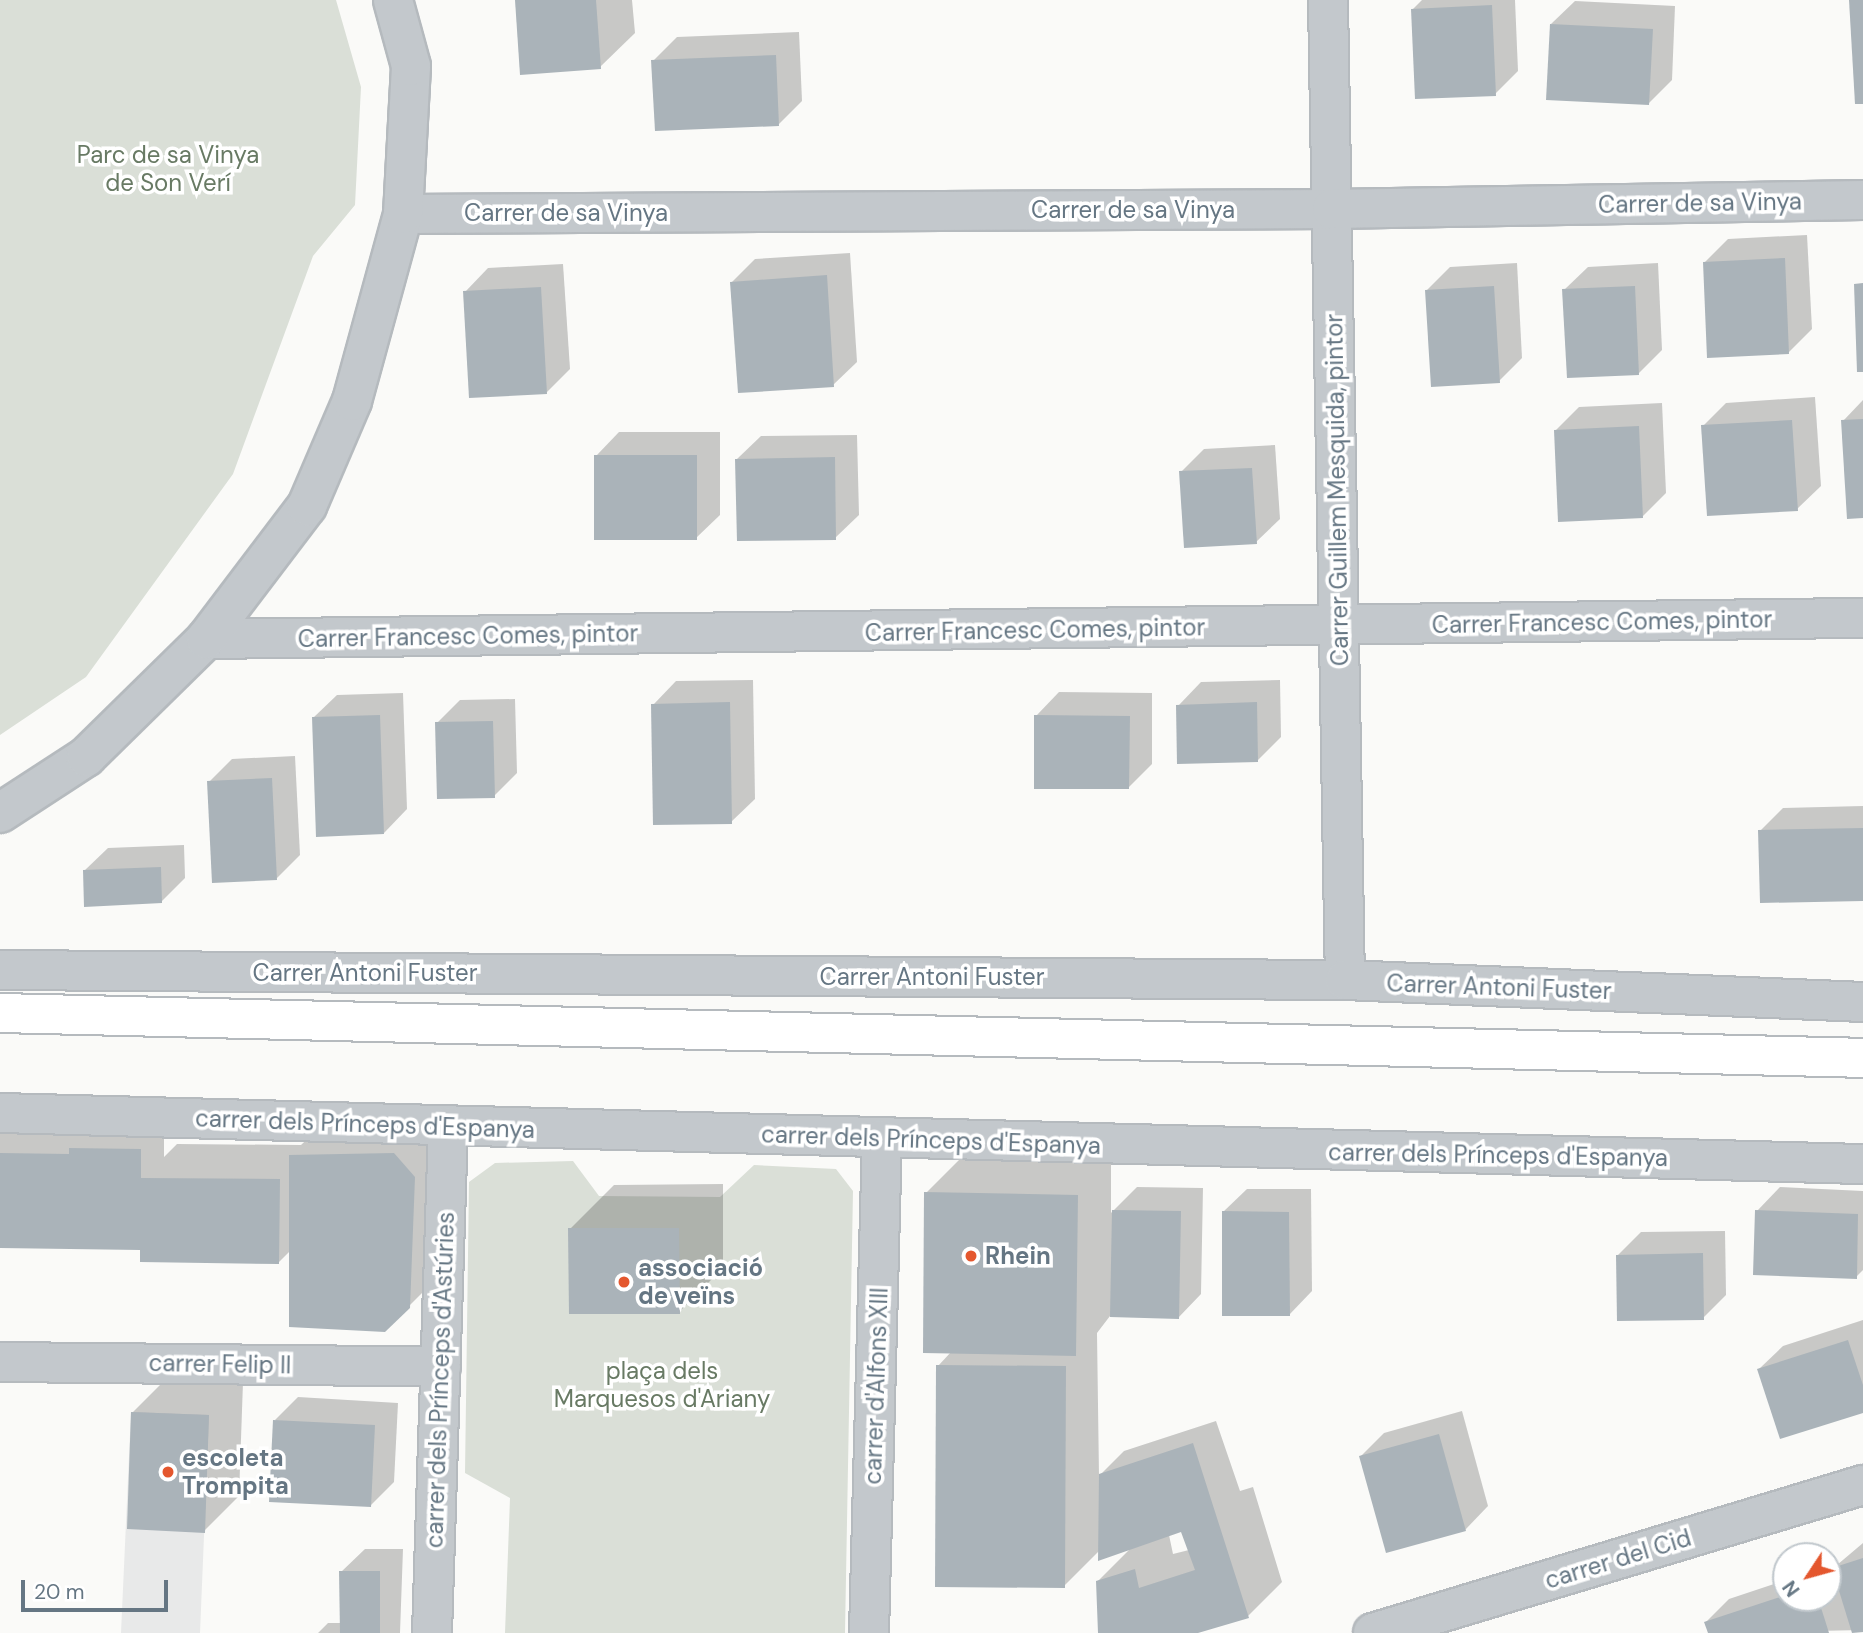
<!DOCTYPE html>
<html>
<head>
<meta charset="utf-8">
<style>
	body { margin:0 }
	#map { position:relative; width:1863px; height:1633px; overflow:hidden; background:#fafaf8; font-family:"DM Sans",sans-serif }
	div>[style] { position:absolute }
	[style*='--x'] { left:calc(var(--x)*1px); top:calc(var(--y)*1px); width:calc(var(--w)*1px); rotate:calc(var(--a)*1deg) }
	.built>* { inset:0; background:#e8e9e9 }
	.green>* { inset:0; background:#dadfd7 }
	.shadow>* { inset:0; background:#0003 }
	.building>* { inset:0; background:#aab3b9 }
	.roads { filter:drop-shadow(2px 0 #b5babe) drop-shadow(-2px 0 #b5babe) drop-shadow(0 2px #b5babe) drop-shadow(0 -2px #b5babe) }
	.minor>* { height:38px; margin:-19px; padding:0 19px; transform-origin:19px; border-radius:19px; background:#c3c8cc }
	.primary>* { height:38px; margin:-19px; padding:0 19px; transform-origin:19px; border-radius:19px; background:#fff }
	.dots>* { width:19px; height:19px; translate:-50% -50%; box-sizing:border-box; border:4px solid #fff; border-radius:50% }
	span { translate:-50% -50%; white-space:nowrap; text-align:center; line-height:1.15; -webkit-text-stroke:7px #fff; paint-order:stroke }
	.park-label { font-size:24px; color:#687a64 }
	.street-label { font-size:24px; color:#657683 }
	.poi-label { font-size:24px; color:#657683; font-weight:700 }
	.left { translate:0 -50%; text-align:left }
	.north { position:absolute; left:1772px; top:1542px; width:70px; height:70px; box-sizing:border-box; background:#fff; border:2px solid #c1c8cd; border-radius:50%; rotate:234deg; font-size:19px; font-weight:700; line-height:28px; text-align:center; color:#657683 }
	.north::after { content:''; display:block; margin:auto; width:24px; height:32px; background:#e4572e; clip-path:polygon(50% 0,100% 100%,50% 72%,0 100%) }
	.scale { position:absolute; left:21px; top:1580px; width:147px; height:32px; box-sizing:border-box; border:4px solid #657683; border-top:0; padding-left:9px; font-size:21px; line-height:24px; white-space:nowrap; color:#657683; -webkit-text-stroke:5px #fff; paint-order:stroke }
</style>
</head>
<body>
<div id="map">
	<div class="built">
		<i style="clip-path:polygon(131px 1412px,209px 1415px,200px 1633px,121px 1633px)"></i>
	</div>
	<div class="green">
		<i style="clip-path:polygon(0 0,336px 0,361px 87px,355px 205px,313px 256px,233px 474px,86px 677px,0 735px)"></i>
		<i style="clip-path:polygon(573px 1161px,599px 1196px,720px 1197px,754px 1165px,836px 1169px,853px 1191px,845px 1633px,505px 1633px,510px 1498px,465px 1473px,469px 1182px,495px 1163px)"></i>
	</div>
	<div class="shadow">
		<i style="clip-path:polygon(516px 0,632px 0,635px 33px,600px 67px)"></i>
		<i style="clip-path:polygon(1422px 0,1515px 0,1518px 71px,1495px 94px,1413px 9px)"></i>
		<i style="clip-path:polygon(1575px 1px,1675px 6px,1672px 80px,1649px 103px,1551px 24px)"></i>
		<i style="clip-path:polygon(799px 32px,802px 101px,779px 124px,653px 61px,677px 37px)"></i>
		<i style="clip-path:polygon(1807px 235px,1812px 329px,1788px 353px,1705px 262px,1728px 239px)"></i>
		<i style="clip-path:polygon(850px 253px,857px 362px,833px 385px,732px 282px,755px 259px)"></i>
		<i style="clip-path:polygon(1517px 263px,1522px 358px,1499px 381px,1427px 290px,1450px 267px)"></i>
		<i style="clip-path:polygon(1658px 263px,1662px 350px,1638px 374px,1564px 290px,1588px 267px)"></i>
		<i style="clip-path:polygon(563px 264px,570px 369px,546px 393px,465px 292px,488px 268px)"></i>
		<i style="clip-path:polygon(1815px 397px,1821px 486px,1797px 509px,1703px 426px,1726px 403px)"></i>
		<i style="clip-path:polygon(1863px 400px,1863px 516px,1843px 421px)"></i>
		<i style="clip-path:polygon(1662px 403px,1666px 493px,1643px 516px,1556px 430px,1579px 407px)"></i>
		<i style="clip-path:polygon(619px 432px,720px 432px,720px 515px,696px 538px,596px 456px)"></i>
		<i style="clip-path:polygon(857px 435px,859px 515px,835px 538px,737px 459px,761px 436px)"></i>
		<i style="clip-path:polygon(1275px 445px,1280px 519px,1256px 542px,1181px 472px,1204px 449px)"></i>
		<i style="clip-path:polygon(753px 680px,755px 799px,731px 822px,653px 705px,676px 681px)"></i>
		<i style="clip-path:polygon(1280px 680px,1281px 737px,1258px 760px,1178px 706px,1201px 682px)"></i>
		<i style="clip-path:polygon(1059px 692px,1152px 693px,1152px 764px,1129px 787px,1036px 716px)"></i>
		<i style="clip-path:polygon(403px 693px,407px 809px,384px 833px,313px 718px,337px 695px)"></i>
		<i style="clip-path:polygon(515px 699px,517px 773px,494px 796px,437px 723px,460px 700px)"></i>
		<i style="clip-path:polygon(295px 756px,300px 855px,276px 879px,209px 782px,232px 759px)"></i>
		<i style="clip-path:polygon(1863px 806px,1863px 899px,1760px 831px,1783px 808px)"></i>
		<i style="clip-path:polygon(184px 845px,185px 878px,161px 902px,84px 871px,108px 848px)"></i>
		<i style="clip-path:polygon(429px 1119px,443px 1272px,385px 1330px,291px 1250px,279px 1262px,142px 1248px,0 1247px,0 1130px,164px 1126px,164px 1157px,177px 1144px,301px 1145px,325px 1122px)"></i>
		<i style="clip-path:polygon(evenodd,960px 1159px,1111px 1161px,1111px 1213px,1137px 1187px,1203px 1188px,1201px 1294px,1178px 1318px,1110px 1316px,1097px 1333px,1099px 1476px,1124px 1451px,1216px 1421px,1240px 1491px,1253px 1487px,1282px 1582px,1248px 1616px,1192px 1633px,1100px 1633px,1098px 1581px,1131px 1548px,1100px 1550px,1064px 1586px,938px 1366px,951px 1352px,926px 1193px,960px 1159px,1182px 1530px,1189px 1550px,1173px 1554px,1169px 1535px,1182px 1530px)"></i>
		<i style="clip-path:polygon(723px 1184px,723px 1268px,679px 1312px,570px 1229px,614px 1185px)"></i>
		<i style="clip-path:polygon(1780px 1187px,1863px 1191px,1863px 1270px,1856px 1277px,1757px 1211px)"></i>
		<i style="clip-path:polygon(1247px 1189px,1311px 1189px,1312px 1291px,1289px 1315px,1223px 1212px)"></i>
		<i style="clip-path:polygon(1725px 1231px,1726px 1295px,1703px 1318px,1617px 1256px,1641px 1232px)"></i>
		<i style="clip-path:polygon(1863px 1320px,1863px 1411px,1759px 1369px,1783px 1346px)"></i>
		<i style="clip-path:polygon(167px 1378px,243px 1382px,239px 1496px,204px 1531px,132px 1413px)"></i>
		<i style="clip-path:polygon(298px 1397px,398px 1403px,394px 1482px,370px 1506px,275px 1420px)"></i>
		<i style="clip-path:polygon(1462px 1411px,1488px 1506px,1465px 1530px,1361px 1456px,1384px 1433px)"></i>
		<i style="clip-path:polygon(1863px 1543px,1863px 1630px,1710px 1633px,1706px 1622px,1729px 1599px,1786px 1580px,1786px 1598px,1828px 1598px,1828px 1566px,1837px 1565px)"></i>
		<i style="clip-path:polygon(365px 1549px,403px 1549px,400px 1633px,318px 1633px,328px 1623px,342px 1623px,341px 1572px)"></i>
	</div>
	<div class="building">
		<i style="clip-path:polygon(515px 0,596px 0,601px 69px,520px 75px)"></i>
		<i style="clip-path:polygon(1849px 0,1863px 0,1863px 104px,1855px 104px)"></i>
		<i style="clip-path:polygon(1492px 5px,1496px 96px,1415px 99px,1411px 9px)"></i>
		<i style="clip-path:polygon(1550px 24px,1653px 29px,1649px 105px,1546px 100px)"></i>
		<i style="clip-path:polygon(776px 55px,779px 126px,655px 131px,651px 60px)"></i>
		<i style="clip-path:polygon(1785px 258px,1789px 354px,1707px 358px,1703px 262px)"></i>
		<i style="clip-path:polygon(827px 275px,834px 387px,738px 393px,730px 282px)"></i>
		<i style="clip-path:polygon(1863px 283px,1863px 372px,1857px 372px,1854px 284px)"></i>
		<i style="clip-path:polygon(1494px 286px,1500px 383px,1431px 387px,1425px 290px)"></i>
		<i style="clip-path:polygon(1635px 286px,1639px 375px,1567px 378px,1562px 289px)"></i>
		<i style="clip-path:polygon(541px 287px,547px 394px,469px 398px,463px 291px)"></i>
		<i style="clip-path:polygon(1863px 419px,1863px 518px,1847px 519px,1841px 420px)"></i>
		<i style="clip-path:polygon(1792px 420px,1798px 511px,1707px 516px,1701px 425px)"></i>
		<i style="clip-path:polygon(1639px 426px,1643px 518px,1558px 522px,1554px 430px)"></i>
		<i style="clip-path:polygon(594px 455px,697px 455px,697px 540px,594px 540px)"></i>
		<i style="clip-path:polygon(835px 457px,836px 540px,737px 541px,735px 459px)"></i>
		<i style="clip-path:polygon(1252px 468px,1257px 544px,1184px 548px,1179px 471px)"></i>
		<i style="clip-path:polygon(730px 702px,732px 824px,653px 825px,651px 704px)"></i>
		<i style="clip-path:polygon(1257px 702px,1258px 762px,1177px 764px,1176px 705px)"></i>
		<i style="clip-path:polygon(380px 715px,384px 834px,316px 837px,312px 717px)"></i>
		<i style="clip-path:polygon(1034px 715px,1130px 716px,1129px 789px,1034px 789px)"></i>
		<i style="clip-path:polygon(493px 721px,495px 798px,437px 799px,435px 722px)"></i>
		<i style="clip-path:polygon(272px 778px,277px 880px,212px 883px,207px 781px)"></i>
		<i style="clip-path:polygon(1863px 828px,1863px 901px,1760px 903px,1758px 830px)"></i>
		<i style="clip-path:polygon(161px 867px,162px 903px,84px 907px,83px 870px)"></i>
		<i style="clip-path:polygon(69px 1148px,141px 1149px,141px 1178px,280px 1179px,279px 1264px,140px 1262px,140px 1250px,0 1248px,0 1153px,69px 1154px)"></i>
		<i style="clip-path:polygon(394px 1153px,415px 1177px,410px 1308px,385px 1332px,289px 1327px,289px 1155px)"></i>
		<i style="clip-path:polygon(924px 1192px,1078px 1195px,1076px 1356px,923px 1353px)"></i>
		<i style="clip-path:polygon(1112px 1210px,1181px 1211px,1179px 1319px,1110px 1317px)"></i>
		<i style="clip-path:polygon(1755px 1210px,1858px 1214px,1857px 1279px,1753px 1275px)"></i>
		<i style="clip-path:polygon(1222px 1211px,1289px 1212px,1290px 1316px,1222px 1316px)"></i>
		<i style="clip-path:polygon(568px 1228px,679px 1228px,680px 1314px,569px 1314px)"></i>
		<i style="clip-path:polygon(1703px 1253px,1704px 1320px,1617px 1321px,1616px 1255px)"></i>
		<i style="clip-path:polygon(1848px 1340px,1863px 1385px,1863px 1413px,1780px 1439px,1757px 1369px)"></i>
		<i style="clip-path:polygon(936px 1365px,1066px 1366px,1065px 1588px,935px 1587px)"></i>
		<i style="clip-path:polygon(131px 1412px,209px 1415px,205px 1533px,127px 1529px)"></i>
		<i style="clip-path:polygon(273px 1420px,375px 1425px,371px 1507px,269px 1502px)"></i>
		<i style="clip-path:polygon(1439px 1434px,1466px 1531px,1386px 1553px,1359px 1456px)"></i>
		<i style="clip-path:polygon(1193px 1443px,1249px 1618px,1198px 1633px,1098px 1633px,1096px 1581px,1135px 1569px,1139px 1588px,1195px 1570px,1181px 1532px,1098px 1561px,1099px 1474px)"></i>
		<i style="clip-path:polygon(1863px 1558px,1863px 1632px,1852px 1633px,1832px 1568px)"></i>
		<i style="clip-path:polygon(339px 1571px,380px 1571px,380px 1633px,340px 1633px)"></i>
		<i style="clip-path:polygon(1786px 1595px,1818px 1598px,1829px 1633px,1708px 1633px,1704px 1622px)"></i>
	</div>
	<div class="roads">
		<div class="minor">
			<i style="--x:1328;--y:0;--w:980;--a:89.01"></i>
			<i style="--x:403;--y:214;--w:929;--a:-0.31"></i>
			<i style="--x:1332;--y:209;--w:531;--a:-0.97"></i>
			<i style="--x:206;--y:639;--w:1657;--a:-0.73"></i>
			<i style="--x:0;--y:813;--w:103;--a:-33.1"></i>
			<i style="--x:86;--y:757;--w:168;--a:-44.5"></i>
			<i style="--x:206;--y:639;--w:167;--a:-52.8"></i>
			<i style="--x:307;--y:506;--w:114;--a:-66.8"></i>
			<i style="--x:352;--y:401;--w:194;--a:-74.7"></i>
			<i style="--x:403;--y:214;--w:148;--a:-86.9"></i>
			<i style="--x:411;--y:66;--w:68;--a:-105.3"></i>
			<i style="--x:0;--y:970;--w:1345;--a:0.43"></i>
			<i style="--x:1345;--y:980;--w:518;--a:2.43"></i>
			<i style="--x:0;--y:1113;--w:1864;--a:1.57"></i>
			<i style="--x:0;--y:1362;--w:441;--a:0.6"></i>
			<i style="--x:432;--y:1633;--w:507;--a:-88.19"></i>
			<i style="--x:869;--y:1633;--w:494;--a:-88.5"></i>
			<i style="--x:1373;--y:1633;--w:512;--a:-16.81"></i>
		</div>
		<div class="primary">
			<i style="--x:0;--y:1013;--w:1864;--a:1.38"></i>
		</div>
	</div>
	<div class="dots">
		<i style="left:971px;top:1256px;background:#e4572e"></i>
		<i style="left:624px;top:1282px;background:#e4572e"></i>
		<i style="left:168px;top:1472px;background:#e4572e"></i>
	</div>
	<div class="park-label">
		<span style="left:168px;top:169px">Parc de sa Vinya<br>de Son Verí</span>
		<span style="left:662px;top:1385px">plaça dels<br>Marquesos d'Ariany</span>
	</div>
	<div class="street-label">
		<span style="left:1700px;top:203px;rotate:-1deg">Carrer de sa Vinya</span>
		<span style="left:1133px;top:210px">Carrer de sa Vinya</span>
		<span style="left:566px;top:213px">Carrer de sa Vinya</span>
		<span style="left:1337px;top:490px;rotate:-91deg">Carrer Guillem Mesquida, pintor</span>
		<span style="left:1602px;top:622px;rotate:-1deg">Carrer Francesc Comes, pintor</span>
		<span style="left:1035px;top:630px;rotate:-1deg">Carrer Francesc Comes, pintor</span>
		<span style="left:468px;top:636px;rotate:-1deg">Carrer Francesc Comes, pintor</span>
		<span style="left:365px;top:973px">Carrer Antoni Fuster</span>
		<span style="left:932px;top:977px">Carrer Antoni Fuster</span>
		<span style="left:1499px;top:987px;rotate:2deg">Carrer Antoni Fuster</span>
		<span style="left:365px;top:1124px;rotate:2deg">carrer dels Prínceps d'Espanya</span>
		<span style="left:931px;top:1140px;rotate:2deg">carrer dels Prínceps d'Espanya</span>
		<span style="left:1498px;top:1155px;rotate:1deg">carrer dels Prínceps d'Espanya</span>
		<span style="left:220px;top:1364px;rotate:1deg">carrer Felip II</span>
		<span style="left:440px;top:1380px;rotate:-88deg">carrer dels Prínceps d'Astúries</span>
		<span style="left:876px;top:1386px;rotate:-88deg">carrer d'Alfons XIII</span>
		<span style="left:1618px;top:1559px;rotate:-17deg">carrer del Cid</span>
	</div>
	<div class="poi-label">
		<span class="left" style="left:985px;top:1256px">Rhein</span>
		<span class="left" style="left:638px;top:1282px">associació<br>de veïns</span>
		<span class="left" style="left:182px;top:1472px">escoleta<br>Trompita</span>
	</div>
	<div class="north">N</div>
	<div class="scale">20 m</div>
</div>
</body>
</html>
